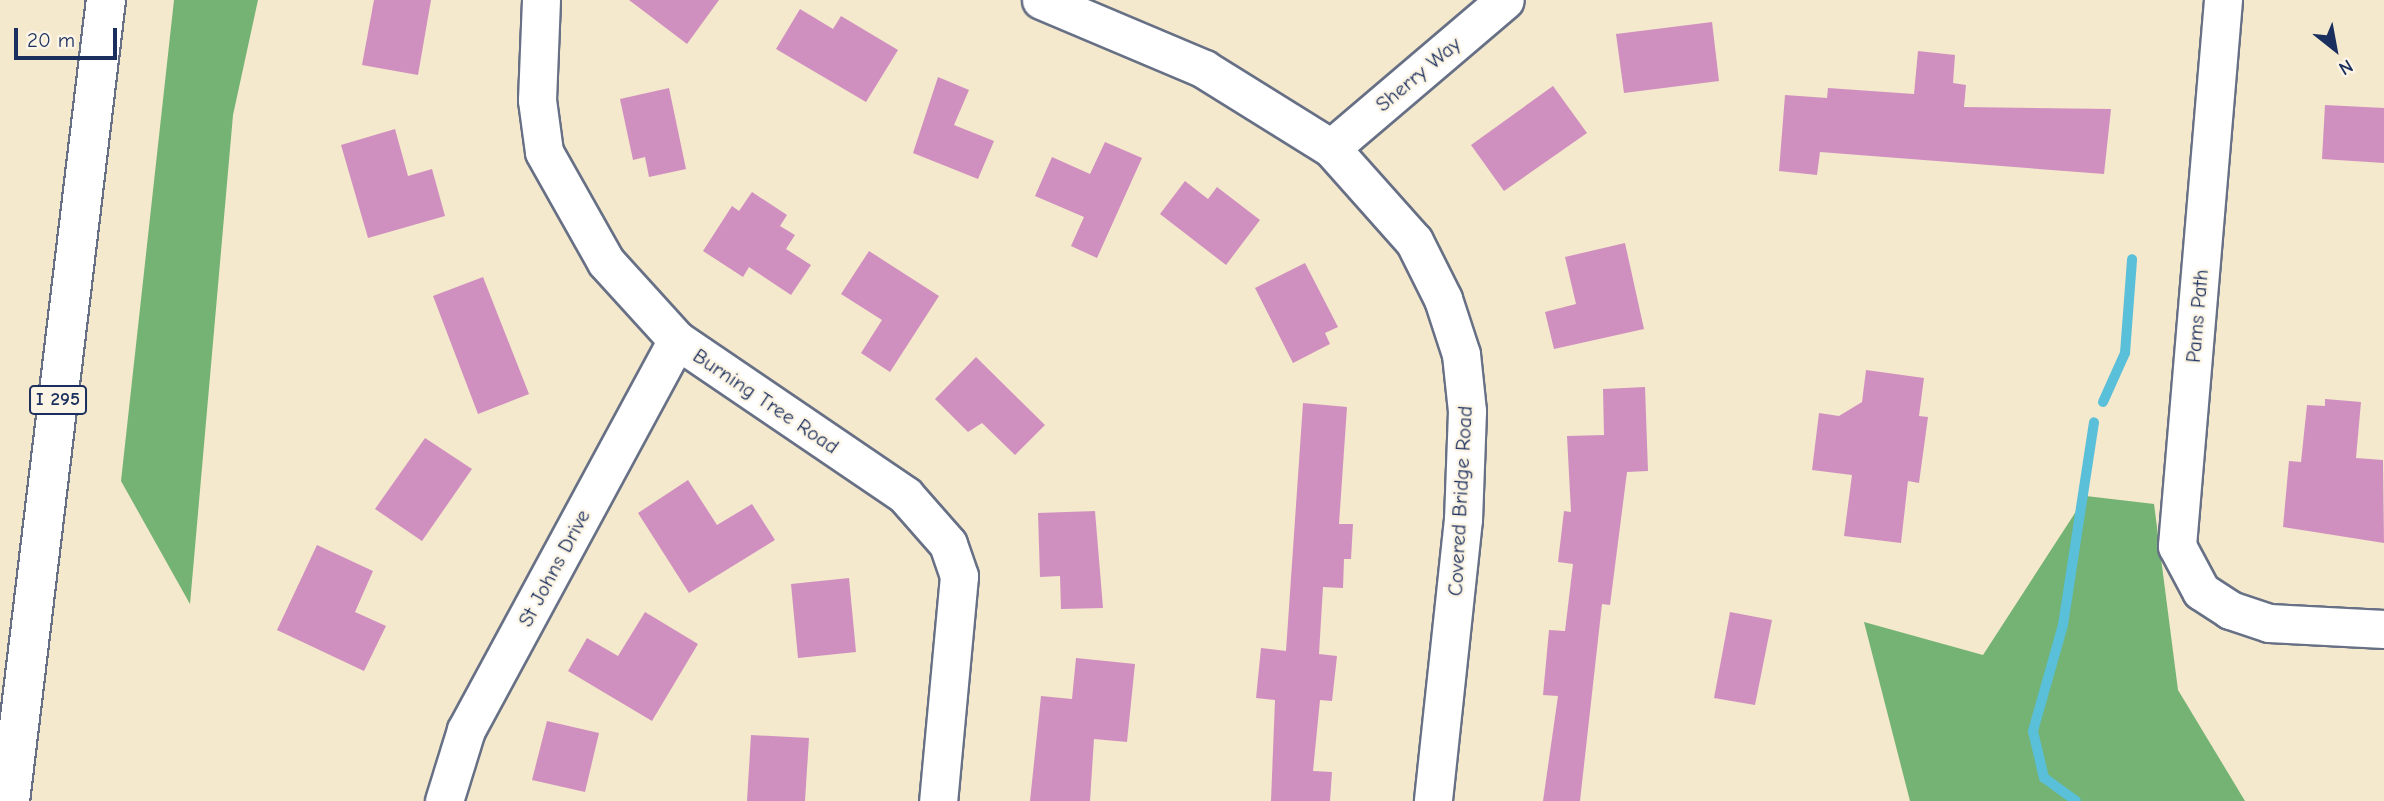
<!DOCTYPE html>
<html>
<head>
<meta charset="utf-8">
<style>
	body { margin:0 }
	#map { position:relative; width:2384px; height:801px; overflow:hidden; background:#f4e8cd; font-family:"Comic Neue",sans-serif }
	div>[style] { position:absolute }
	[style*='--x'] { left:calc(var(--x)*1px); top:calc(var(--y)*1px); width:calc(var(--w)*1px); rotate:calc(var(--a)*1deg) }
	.forest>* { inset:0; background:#74b374 }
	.stream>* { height:10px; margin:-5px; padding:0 5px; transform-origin:5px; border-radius:5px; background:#5abfd8 }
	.building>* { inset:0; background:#d090bf }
	.roads { filter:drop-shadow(2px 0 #677085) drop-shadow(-2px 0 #677085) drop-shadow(0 2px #677085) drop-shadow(0 -2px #677085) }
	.minor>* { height:37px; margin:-18.5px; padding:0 18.5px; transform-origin:18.5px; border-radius:18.5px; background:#fff }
	.motorway>* { height:38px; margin:-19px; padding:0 19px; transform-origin:19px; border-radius:19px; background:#fff }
	span { translate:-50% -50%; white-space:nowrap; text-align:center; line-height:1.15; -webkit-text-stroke:5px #fcf5e5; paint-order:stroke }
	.shield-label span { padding:2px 5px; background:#fcf5e5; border:2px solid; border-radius:5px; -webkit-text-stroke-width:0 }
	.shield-label { font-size:19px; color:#1b2f5e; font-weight:700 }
	.street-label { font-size:21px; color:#1b2f5e }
	.north { position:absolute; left:2300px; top:14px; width:70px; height:70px; -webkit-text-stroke:5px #fcf5e5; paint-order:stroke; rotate:149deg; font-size:19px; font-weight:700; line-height:28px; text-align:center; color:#1b2f5e }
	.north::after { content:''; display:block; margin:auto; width:24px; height:32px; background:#1b2f5e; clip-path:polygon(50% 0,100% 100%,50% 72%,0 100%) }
	.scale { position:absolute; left:14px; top:28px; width:103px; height:32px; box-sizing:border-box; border:4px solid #1b2f5e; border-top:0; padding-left:9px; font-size:21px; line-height:24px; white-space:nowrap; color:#1b2f5e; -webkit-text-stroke:5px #fcf5e5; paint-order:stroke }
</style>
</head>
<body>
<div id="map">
	<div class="forest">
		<i style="clip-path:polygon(174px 0,258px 0,233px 115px,190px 604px,121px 481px)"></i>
		<i style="clip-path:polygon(2086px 496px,2154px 504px,2178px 690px,2245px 801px,1910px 801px,1864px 622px,1983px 655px)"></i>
	</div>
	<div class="stream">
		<i style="--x:2103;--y:402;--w:54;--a:-65.8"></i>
		<i style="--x:2125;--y:353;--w:94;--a:-85.7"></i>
		<i style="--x:2076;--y:801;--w:39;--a:-144"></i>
		<i style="--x:2044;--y:778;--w:48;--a:-103.2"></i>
		<i style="--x:2033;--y:731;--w:110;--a:-74.2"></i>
		<i style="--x:2063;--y:625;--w:205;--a:-81.3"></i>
	</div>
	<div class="building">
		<i style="clip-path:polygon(374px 0,431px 0,418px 75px,362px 65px)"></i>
		<i style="clip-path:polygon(629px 0,719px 0,687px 44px)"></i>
		<i style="clip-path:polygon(800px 9px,833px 29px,841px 16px,898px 50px,866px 102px,776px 49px)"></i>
		<i style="clip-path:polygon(1712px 22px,1719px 81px,1624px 93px,1616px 34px)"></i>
		<i style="clip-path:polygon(1918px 51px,1955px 55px,1953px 83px,1966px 85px,1964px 107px,2111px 109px,2104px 174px,1820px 152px,1817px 175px,1779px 171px,1785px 95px,1827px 98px,1828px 88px,1914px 94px)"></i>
		<i style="clip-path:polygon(938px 77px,969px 90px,954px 125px,994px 141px,978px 179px,913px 153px)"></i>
		<i style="clip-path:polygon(1553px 86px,1587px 133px,1504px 191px,1471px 145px)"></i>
		<i style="clip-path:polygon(669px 88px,686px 169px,649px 177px,645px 157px,633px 160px,620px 99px)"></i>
		<i style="clip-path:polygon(2325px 105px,2384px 108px,2384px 163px,2322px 159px)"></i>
		<i style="clip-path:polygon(395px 129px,408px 176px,432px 169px,445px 216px,368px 238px,341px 145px)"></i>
		<i style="clip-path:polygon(1105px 142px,1142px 158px,1097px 258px,1071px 246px,1084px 217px,1035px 196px,1052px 157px,1090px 174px)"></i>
		<i style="clip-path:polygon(1185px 181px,1208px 199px,1217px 187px,1260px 220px,1226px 265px,1160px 214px)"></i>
		<i style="clip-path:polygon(752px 192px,787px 215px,780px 226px,795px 235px,786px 249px,811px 265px,791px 295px,749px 267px,743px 277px,703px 251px,732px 206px,739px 211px)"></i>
		<i style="clip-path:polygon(1625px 243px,1644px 329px,1554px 349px,1545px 312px,1576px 304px,1565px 257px)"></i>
		<i style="clip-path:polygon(869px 251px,939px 296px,890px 372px,861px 353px,882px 320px,841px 294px)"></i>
		<i style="clip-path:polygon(1305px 263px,1338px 327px,1325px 333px,1330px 344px,1293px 363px,1255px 288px)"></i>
		<i style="clip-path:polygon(483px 277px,529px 394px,478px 414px,433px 296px)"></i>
		<i style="clip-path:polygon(976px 357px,1045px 425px,1015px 455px,982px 423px,968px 432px,935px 399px)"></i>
		<i style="clip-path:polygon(1866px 370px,1924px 378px,1919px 416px,1928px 417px,1919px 483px,1908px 481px,1901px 543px,1844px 536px,1852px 475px,1812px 470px,1819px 413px,1839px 416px,1862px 402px)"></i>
		<i style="clip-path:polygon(1645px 387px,1648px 471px,1627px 472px,1610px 605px,1602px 604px,1580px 801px,1543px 801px,1558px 696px,1543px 695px,1549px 630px,1565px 631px,1573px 564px,1558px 562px,1564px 511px,1571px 512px,1567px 436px,1604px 435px,1603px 389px)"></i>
		<i style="clip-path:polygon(2325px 399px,2361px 402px,2356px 458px,2383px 460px,2384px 543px,2283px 527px,2289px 461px,2301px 462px,2307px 405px,2325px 406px)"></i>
		<i style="clip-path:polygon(1303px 403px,1347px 407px,1339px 524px,1353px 524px,1351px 559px,1344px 559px,1343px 588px,1323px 587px,1319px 654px,1337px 656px,1332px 701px,1320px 700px,1313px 771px,1332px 772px,1330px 801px,1271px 801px,1275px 700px,1256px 698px,1261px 648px,1286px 651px)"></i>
		<i style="clip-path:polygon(425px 438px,472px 469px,422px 541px,375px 509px)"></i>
		<i style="clip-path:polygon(688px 480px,717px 525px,752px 504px,775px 540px,689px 593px,638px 513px)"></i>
		<i style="clip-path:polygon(1095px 511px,1103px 608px,1061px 609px,1060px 576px,1040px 577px,1038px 513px)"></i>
		<i style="clip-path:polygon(317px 545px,373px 571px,355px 612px,386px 626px,364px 671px,277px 630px)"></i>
		<i style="clip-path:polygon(849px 578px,856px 652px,798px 658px,791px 584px)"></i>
		<i style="clip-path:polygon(645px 612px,698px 644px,652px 721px,568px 671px,587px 638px,618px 656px)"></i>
		<i style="clip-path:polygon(1730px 612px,1772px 620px,1755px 705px,1714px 698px)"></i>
		<i style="clip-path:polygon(1076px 658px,1135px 664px,1127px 742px,1094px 739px,1090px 801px,1030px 801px,1041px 696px,1072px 699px)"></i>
		<i style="clip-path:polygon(547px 721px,599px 733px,585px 792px,532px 780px)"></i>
		<i style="clip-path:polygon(751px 735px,809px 738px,805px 801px,747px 801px)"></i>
	</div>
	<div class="roads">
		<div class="minor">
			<i style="--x:541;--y:0;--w:100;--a:92.3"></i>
			<i style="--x:537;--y:100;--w:52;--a:82.3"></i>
			<i style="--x:544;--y:152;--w:126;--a:60.6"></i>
			<i style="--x:606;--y:262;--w:105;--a:47.7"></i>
			<i style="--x:677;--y:340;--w:276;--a:34.2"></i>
			<i style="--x:905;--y:495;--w:65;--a:48.7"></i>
			<i style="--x:948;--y:544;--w:34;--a:71"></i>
			<i style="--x:959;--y:576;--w:226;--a:95.3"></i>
			<i style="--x:1041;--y:0;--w:177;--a:22.9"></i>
			<i style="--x:1204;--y:69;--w:150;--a:31.9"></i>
			<i style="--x:1331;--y:148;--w:125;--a:48.3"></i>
			<i style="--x:1414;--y:241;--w:65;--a:63.4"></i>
			<i style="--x:1443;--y:299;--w:58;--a:71.9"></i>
			<i style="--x:1461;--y:354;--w:57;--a:84"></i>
			<i style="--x:1467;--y:411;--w:108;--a:92.1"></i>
			<i style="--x:1463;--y:519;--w:284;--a:96.1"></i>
			<i style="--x:2223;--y:0;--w:548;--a:94.82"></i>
			<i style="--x:2177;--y:546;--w:51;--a:61.9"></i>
			<i style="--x:2201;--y:591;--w:35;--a:33"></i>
			<i style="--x:2230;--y:610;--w:41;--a:18.4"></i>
			<i style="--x:2269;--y:623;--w:115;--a:3"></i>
			<i style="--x:1331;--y:148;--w:228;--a:-40.4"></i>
			<i style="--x:444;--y:801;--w:74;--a:-72.8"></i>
			<i style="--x:466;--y:730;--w:443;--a:-61.6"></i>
		</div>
		<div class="motorway">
			<i style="--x:10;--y:801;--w:807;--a:-83.17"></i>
		</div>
	</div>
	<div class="shield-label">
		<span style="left:58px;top:400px">I 295</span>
	</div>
	<div class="street-label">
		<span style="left:1418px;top:74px;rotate:-40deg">Sherry Way</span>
		<span style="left:2197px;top:316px;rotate:-85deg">Pams Path</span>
		<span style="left:766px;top:401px;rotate:34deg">Burning Tree Road</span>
		<span style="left:1460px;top:501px;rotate:-87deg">Covered Bridge Road</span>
		<span style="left:554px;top:568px;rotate:-62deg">St Johns Drive</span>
	</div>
	<div class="north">N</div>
	<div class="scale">20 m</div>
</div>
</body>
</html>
